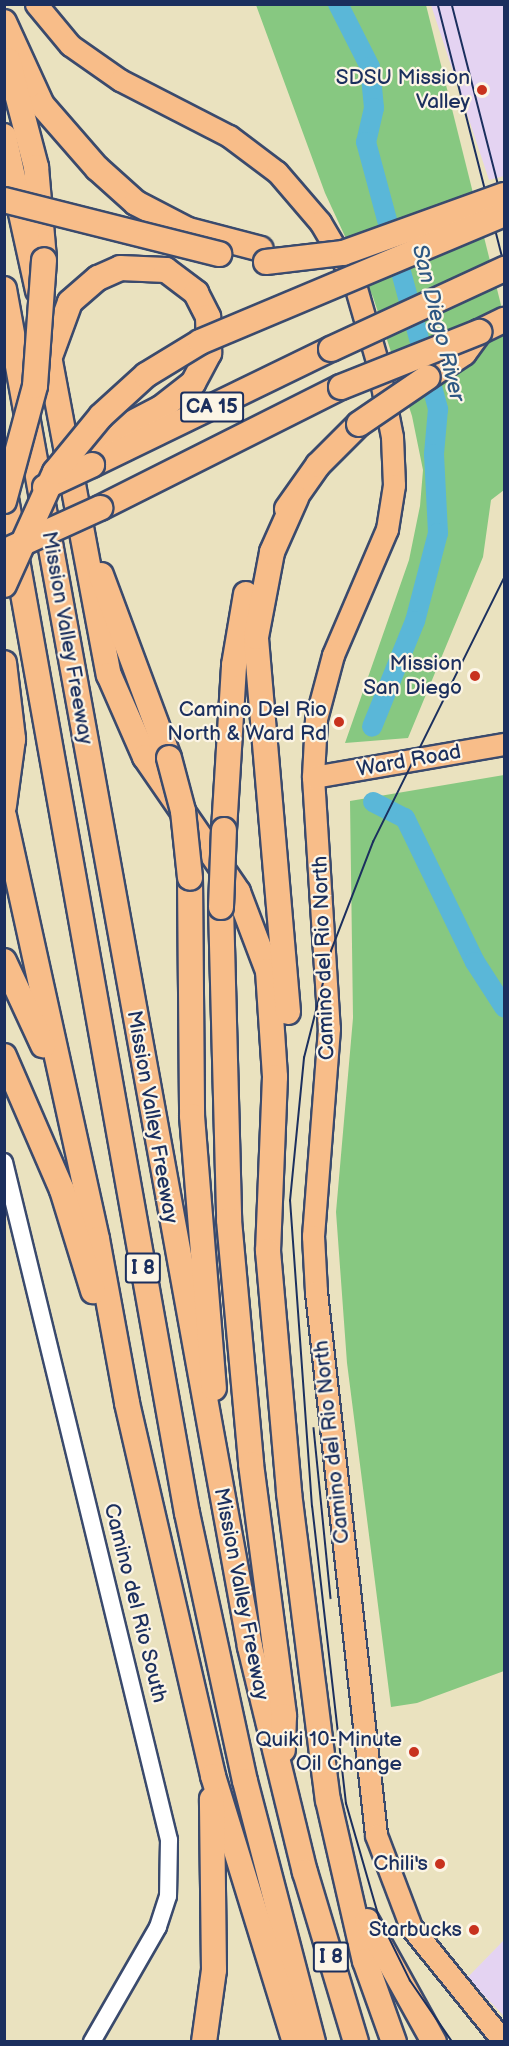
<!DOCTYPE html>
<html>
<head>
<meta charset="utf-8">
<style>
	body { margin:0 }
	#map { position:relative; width:509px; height:2046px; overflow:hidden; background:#eae2bf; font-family:"Balsamiq Sans",sans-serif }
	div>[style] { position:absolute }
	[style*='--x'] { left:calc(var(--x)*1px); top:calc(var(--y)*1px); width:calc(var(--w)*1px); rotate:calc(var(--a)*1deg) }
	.built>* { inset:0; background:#e4d3f2 }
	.green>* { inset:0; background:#87c881 }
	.river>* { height:20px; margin:-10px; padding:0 10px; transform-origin:10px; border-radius:10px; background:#5ab7d8 }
	.roads { filter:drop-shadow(2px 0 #3a4a6d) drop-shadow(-2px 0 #3a4a6d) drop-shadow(0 2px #3a4a6d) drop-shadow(0 -2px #3a4a6d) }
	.minor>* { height:16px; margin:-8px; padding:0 8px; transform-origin:8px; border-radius:8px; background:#fff }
	.major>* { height:21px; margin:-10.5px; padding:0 10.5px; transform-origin:10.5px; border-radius:10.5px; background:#f8bd89 }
	.highway>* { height:24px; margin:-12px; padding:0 12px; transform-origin:12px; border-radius:12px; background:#f8bd89 }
	.tram>* { height:1.5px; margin:-0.75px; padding:0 0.75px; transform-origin:0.75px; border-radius:0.75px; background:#1b2f5e }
	.bridges { filter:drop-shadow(2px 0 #3a4a6d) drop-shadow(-2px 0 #3a4a6d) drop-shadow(0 2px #3a4a6d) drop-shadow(0 -2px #3a4a6d) }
	.highway-bridge>* { height:24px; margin:-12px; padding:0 12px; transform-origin:12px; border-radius:12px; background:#f8bd89 }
	.dots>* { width:16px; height:16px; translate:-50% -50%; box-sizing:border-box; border:3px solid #fcf5e5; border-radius:50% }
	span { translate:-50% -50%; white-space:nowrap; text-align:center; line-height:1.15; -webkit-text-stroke:4.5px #fcf5e5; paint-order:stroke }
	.shield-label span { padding:2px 4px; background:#fcf5e5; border:2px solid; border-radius:4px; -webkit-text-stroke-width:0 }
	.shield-label { font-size:20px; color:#1b2f5e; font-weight:700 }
	.poi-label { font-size:21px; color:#1b2f5e }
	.right { translate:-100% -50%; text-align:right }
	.street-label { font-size:21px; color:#1b2f5e }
	.water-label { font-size:22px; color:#2e5883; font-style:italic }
	.frame { position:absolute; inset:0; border:6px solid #1b2f5e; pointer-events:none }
</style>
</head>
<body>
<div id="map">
	<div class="built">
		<i style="clip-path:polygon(431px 5px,504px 5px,504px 176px,489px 180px)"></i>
		<i style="clip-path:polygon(504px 1940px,504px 2016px,467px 1978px)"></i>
	</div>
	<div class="green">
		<i style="clip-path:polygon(256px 5px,426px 5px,504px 317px,504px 490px,491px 500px,483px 557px,408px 738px,345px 743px,409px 560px,420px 506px,423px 470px,412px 416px,373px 297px,325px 193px)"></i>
		<i style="clip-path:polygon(504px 775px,504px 1671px,417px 1703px,391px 1707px,347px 1363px,336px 1212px,353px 1018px,350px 801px)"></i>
	</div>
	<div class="river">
		<i style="--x:338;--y:4;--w:71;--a:63.1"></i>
		<i style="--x:370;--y:67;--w:41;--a:84.4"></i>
		<i style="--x:374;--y:108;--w:35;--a:103"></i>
		<i style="--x:366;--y:142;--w:277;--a:74.9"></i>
		<i style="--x:438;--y:409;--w:45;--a:95.1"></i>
		<i style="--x:434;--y:454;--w:79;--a:87.1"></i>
		<i style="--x:438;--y:533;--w:91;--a:104.6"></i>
		<i style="--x:415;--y:621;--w:114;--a:112.1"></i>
		<i style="--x:373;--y:802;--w:36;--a:27"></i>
		<i style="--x:405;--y:818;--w:160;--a:64.1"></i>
		<i style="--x:475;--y:962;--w:54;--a:57.2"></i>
	</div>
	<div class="roads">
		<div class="minor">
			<i style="--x:4;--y:1162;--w:698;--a:76.32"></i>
			<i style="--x:169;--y:1840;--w:56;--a:91"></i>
			<i style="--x:168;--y:1896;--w:33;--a:108"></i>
			<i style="--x:158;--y:1927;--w:133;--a:119.9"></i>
		</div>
		<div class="major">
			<i style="--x:36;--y:4;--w:53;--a:50.3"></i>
			<i style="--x:70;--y:45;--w:61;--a:35"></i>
			<i style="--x:120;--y:80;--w:123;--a:27.2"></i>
			<i style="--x:229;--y:136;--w:60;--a:36.9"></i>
			<i style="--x:277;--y:172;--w:66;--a:49.3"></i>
			<i style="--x:320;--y:222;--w:65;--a:59.5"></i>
			<i style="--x:353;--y:278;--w:86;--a:73.9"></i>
			<i style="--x:377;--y:361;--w:77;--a:78.8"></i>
			<i style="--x:392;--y:437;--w:48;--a:87.6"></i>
			<i style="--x:394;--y:485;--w:45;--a:99"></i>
			<i style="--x:387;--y:529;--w:137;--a:113.2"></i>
			<i style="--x:333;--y:655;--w:66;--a:104.9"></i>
			<i style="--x:316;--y:719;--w:58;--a:93"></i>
			<i style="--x:313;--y:777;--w:252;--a:86.4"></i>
			<i style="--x:329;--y:1028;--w:209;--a:94.4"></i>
			<i style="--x:313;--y:1236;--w:56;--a:86.9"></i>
			<i style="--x:316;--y:1292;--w:546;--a:83.69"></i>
			<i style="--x:376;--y:1835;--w:98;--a:69.2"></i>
			<i style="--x:411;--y:1927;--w:148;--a:51"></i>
			<i style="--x:313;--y:777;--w:194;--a:-9.8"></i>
		</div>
		<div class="highway">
			<i style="--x:4;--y:22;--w:91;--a:65.4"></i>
			<i style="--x:42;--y:105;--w:84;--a:48.9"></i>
			<i style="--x:97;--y:168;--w:52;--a:41.9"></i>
			<i style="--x:136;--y:203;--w:59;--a:27.4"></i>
			<i style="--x:188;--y:230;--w:75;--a:14.6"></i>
			<i style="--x:8;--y:60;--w:111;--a:75.3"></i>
			<i style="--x:36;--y:167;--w:91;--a:85"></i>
			<i style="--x:4;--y:136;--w:158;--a:77.6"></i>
			<i style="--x:4;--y:289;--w:1380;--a:79.73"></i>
			<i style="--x:250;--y:1647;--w:232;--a:76.3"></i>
			<i style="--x:305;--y:1872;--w:177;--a:73.3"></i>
			<i style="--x:43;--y:324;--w:357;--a:79.4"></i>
			<i style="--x:109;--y:675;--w:90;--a:66.3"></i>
			<i style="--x:145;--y:757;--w:164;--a:55.4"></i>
			<i style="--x:238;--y:892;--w:85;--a:69.2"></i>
			<i style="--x:268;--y:971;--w:106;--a:86.2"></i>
			<i style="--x:275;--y:1077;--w:174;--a:92.3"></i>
			<i style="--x:268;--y:1251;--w:243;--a:85"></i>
			<i style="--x:289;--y:1493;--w:309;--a:82.8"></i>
			<i style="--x:328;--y:1800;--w:165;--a:77.1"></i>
			<i style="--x:365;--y:1961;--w:86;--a:70.3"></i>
			<i style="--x:51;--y:354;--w:55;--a:-69.9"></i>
			<i style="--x:70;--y:302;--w:37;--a:-41"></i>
			<i style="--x:98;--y:278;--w:24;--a:-24"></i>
			<i style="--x:120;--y:268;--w:46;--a:2.5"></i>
			<i style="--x:166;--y:270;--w:38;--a:37"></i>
			<i style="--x:196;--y:293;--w:27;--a:63"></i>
			<i style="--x:208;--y:317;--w:36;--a:88"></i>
			<i style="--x:209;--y:353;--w:34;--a:118"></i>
			<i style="--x:193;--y:383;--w:41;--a:142"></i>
			<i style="--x:161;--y:408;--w:85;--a:152.5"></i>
			<i style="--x:428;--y:377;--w:43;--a:-33.7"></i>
			<i style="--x:464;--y:353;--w:26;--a:-54"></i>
			<i style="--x:479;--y:332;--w:28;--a:-26"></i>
			<i style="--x:92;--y:465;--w:266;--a:-25.9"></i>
			<i style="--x:4;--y:487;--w:1042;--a:79.89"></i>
			<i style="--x:187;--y:1513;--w:274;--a:77.8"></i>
			<i style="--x:245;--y:1781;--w:270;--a:75.4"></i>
			<i style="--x:100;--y:508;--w:270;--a:-26.7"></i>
			<i style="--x:287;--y:509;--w:54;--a:-54.8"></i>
			<i style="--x:318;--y:465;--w:58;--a:-45"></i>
			<i style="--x:101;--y:575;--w:195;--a:69.6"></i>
			<i style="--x:4;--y:663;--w:77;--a:83.2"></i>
			<i style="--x:13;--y:739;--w:68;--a:97.7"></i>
			<i style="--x:4;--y:816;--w:433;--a:77.6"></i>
			<i style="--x:97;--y:1239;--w:167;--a:79.6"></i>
			<i style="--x:127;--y:1403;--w:383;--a:77"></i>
			<i style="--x:213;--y:1776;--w:278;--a:72.9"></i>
			<i style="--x:224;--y:830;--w:165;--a:-86.5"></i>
			<i style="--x:234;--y:665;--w:72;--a:-80.4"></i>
			<i style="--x:190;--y:878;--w:238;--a:89.5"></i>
			<i style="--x:192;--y:1116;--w:273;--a:85.4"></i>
			<i style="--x:221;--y:907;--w:313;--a:88.5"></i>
			<i style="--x:229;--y:1220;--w:245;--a:84.8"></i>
			<i style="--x:251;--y:1464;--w:254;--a:82.5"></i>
			<i style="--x:284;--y:1716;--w:34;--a:92"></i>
			<i style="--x:4;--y:961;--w:93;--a:65.1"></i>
			<i style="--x:288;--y:1012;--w:376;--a:-94.9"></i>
			<i style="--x:256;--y:637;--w:86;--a:-79.3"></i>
			<i style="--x:272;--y:552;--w:59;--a:-66"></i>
			<i style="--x:4;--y:1056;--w:146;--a:66.6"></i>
			<i style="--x:62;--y:1190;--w:106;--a:72.9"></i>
			<i style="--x:367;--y:1921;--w:138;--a:61"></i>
			<i style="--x:204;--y:2042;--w:73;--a:-82.1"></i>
			<i style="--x:214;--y:1970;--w:171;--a:-90.7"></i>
		</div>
	</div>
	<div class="tram">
		<i style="--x:438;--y:4;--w:267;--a:75.7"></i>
		<i style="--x:452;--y:4;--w:210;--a:75.6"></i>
		<i style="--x:314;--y:1428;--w:171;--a:84.3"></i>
		<i style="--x:452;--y:2042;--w:74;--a:-124.5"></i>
		<i style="--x:410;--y:1981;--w:70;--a:-116.2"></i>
		<i style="--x:379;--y:1918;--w:119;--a:-106.1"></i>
		<i style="--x:346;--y:1804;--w:299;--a:-96.5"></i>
		<i style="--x:312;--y:1507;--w:307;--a:-94.1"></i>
		<i style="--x:290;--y:1201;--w:144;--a:-84.4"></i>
		<i style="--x:304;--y:1058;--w:110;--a:-75.8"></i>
		<i style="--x:331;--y:951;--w:117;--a:-68.9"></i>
		<i style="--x:373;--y:842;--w:295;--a:-63.6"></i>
	</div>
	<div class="bridges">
		<div class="highway-bridge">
			<i style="--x:4;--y:200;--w:222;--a:14.1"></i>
			<i style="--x:266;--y:262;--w:78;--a:-6.7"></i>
			<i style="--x:343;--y:253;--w:171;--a:-19.8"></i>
			<i style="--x:331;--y:349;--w:191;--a:-24.8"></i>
			<i style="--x:341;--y:387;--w:149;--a:-21.7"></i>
			<i style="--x:359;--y:424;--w:83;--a:-34.3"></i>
			<i style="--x:45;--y:487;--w:52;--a:-25.1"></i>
			<i style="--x:4;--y:501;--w:119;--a:-74.9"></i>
			<i style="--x:35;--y:386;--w:126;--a:-85.9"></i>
			<i style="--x:12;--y:548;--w:97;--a:-24.4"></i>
			<i style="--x:4;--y:585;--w:124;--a:-65.7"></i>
			<i style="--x:55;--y:472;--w:72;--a:-50.6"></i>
			<i style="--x:101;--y:416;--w:61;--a:-42.3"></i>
			<i style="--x:146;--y:375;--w:63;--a:-31.4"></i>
			<i style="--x:200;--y:342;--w:330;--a:-22.8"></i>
			<i style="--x:169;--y:758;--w:55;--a:75.2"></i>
			<i style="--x:183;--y:811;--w:67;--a:84"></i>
			<i style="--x:221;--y:907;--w:77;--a:-87.8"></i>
		</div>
	</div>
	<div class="dots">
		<i style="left:482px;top:90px;background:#c8321e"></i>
		<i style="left:475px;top:676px;background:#c8321e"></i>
		<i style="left:339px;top:722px;background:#c8321e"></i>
		<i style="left:414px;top:1752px;background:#c8321e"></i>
		<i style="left:440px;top:1864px;background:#c8321e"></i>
		<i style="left:474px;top:1930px;background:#c8321e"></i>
	</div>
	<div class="shield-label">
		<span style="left:212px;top:407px">CA 15</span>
		<span style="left:143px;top:1268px">I 8</span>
		<span style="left:331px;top:1957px">I 8</span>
	</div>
	<div class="poi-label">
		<span class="right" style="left:470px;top:90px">SDSU Mission<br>Valley</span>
		<span class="right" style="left:462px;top:676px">Mission<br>San Diego</span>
		<span class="right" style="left:327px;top:722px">Camino Del Rio<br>North &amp; Ward Rd</span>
		<span class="right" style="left:402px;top:1752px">Quiki 10-Minute<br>Oil Change</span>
		<span class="right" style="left:428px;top:1864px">Chili's</span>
		<span class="right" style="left:462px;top:1930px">Starbucks</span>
	</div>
	<div class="street-label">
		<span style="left:67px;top:638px;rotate:80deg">Mission Valley Freeway</span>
		<span style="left:409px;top:761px;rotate:-10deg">Ward Road</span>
		<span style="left:324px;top:958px;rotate:-92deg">Camino del Rio North</span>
		<span style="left:152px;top:1117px;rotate:80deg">Mission Valley Freeway</span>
		<span style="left:332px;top:1442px;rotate:-96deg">Camino del Rio North</span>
		<span style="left:241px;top:1594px;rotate:79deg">Mission Valley Freeway</span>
		<span style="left:135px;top:1603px;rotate:76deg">Camino del Rio South</span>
	</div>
	<div class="water-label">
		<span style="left:438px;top:323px;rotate:76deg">San Diego River</span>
	</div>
	<div class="frame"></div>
</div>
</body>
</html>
